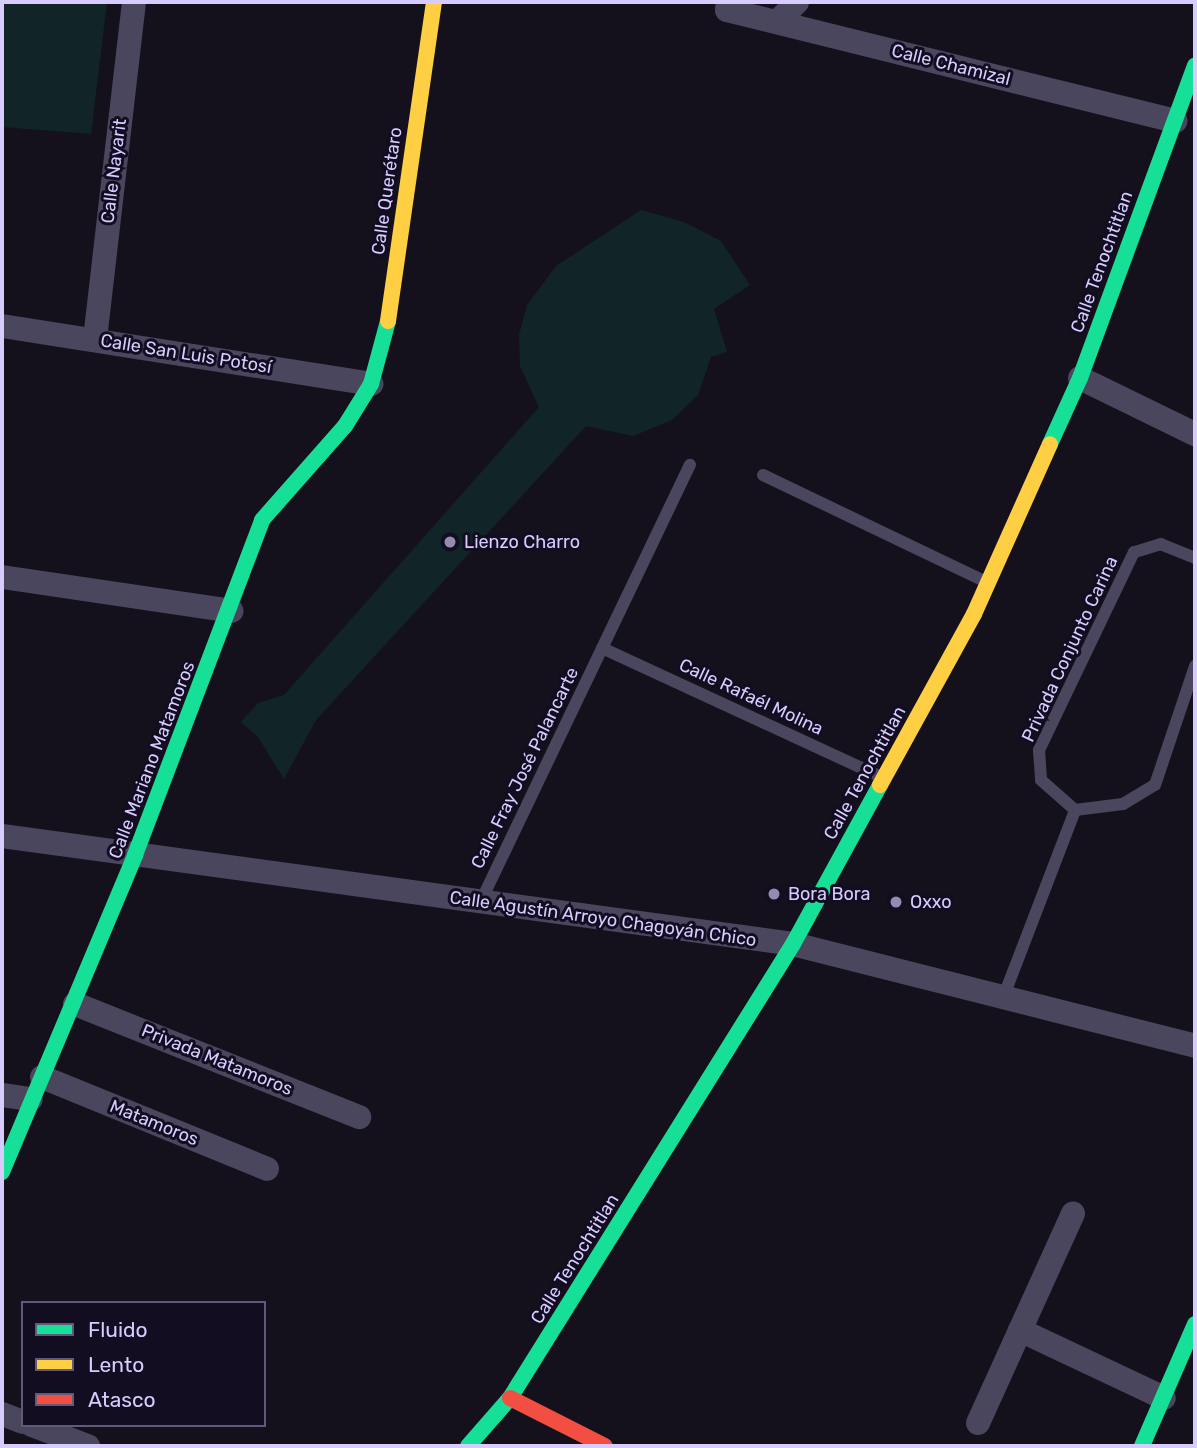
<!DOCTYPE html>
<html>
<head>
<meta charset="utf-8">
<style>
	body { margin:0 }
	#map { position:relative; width:1197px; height:1448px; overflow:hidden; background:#14111c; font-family:Rubik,sans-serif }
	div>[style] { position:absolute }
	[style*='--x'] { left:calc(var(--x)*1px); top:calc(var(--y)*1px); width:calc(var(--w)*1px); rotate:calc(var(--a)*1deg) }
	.green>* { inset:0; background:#112528 }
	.lane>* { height:12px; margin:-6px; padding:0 6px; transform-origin:6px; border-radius:6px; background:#4a465d }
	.street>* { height:24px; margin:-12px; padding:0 12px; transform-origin:12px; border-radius:12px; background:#4a465d }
	.fast>* { height:16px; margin:-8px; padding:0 8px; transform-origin:8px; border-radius:8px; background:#16e098 }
	.slow>* { height:16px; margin:-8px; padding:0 8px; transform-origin:8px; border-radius:8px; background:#ffcf43 }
	.jam>* { height:16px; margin:-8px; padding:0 8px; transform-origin:8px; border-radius:8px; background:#f24e42 }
	.dots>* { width:19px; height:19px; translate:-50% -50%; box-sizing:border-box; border:4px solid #120d20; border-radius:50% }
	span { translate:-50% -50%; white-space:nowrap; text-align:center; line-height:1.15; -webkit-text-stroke:6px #120d20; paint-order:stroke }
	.street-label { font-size:18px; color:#d8ccff }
	.poi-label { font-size:18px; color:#d8ccff }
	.left { translate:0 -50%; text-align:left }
	.frame { position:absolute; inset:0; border:4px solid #d8ccff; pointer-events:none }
	.legend { position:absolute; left:21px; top:1301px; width:245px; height:126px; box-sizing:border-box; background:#120d20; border:2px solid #615979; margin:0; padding:9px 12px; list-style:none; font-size:21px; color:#d8ccff }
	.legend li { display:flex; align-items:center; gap:14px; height:35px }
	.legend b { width:35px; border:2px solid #615979 }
</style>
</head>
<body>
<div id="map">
	<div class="green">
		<i style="clip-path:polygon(2px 2px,107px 2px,91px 134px,2px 127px)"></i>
		<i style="clip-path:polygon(641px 210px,684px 222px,721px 241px,750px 285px,714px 309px,727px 352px,711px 357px,698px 395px,672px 420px,633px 436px,586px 426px,316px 720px,284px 779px,258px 737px,241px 722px,258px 703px,284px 695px,539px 407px,520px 366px,519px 335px,527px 305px,556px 266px)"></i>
	</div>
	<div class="lane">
		<i style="--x:763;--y:475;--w:245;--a:25.6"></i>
		<i style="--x:1195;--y:558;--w:37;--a:-158"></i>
		<i style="--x:1161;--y:544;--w:28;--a:163"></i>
		<i style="--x:1134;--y:552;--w:220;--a:115.6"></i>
		<i style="--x:1039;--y:750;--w:30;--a:86"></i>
		<i style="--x:1041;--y:780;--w:45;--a:41.4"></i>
		<i style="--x:1075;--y:810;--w:48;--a:-7.1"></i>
		<i style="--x:1123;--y:804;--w:37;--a:-31"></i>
		<i style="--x:1155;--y:785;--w:126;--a:-71.4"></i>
		<i style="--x:602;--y:648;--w:307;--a:24.8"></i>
		<i style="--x:480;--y:903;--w:486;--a:-64.4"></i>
		<i style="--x:1003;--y:998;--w:201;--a:-69"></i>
	</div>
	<div class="street">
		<i style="--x:728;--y:2;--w:8;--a:97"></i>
		<i style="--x:727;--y:10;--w:462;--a:13.9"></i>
		<i style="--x:778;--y:21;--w:27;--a:-45"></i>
		<i style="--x:2;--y:326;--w:374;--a:8.9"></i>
		<i style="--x:95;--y:339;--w:339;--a:-83.4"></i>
		<i style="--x:1080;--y:378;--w:128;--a:26"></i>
		<i style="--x:2;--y:577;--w:232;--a:8.4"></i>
		<i style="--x:2;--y:836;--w:798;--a:7.77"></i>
		<i style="--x:793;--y:944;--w:415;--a:14.2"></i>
		<i style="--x:75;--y:1004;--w:306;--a:21.7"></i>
		<i style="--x:42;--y:1077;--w:243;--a:22.2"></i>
		<i style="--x:2;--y:1095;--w:29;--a:8"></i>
		<i style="--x:1020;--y:1330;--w:159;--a:25.3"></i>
		<i style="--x:2;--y:1414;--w:22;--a:21"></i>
		<i style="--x:978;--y:1423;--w:230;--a:-65.6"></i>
		<i style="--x:32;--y:1425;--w:60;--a:20.6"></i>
	</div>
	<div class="fast">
		<i style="--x:1050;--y:444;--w:72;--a:-65.6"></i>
		<i style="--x:1080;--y:378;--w:333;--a:-69.8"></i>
		<i style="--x:2;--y:1172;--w:344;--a:-67.2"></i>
		<i style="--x:135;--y:855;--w:358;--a:-69.2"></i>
		<i style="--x:262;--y:520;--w:125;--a:-48.6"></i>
		<i style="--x:345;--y:426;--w:49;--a:-58.2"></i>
		<i style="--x:371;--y:384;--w:65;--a:-74.9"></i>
		<i style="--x:468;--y:1446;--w:64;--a:-48.8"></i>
		<i style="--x:510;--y:1398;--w:535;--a:-58.06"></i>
		<i style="--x:793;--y:944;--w:181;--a:-61.3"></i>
		<i style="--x:1142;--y:1446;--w:133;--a:-66.5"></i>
	</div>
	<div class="slow">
		<i style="--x:388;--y:321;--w:322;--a:-81.8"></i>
		<i style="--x:880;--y:785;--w:195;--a:-61.2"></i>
		<i style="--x:974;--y:614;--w:186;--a:-65.9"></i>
	</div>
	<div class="jam">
		<i style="--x:510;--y:1398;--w:106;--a:26.8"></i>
	</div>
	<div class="dots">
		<i style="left:450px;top:542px;background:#938bb0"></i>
		<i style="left:774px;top:894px;background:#938bb0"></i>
		<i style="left:896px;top:902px;background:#938bb0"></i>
	</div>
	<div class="street-label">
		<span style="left:951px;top:65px;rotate:14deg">Calle Chamizal</span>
		<span style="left:114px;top:171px;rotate:-83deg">Calle Nayarit</span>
		<span style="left:387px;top:191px;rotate:-82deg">Calle Querétaro</span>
		<span style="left:1102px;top:262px;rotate:-70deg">Calle Tenochtitlan</span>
		<span style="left:186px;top:354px;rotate:9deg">Calle San Luis Potosí</span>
		<span style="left:1070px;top:649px;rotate:-65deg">Privada Conjunto Carina</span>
		<span style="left:751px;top:697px;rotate:25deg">Calle Rafaél Molina</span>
		<span style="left:152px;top:760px;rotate:-69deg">Calle Mariano Matamoros</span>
		<span style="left:525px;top:768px;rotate:-64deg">Calle Fray José Palancarte</span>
		<span style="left:865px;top:773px;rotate:-61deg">Calle Tenochtitlan</span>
		<span style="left:603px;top:919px;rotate:8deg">Calle Agustín Arroyo Chagoyán Chico</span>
		<span style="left:217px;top:1060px;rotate:22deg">Privada Matamoros</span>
		<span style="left:154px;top:1123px;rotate:22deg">Matamoros</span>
		<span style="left:575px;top:1259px;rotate:-58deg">Calle Tenochtitlan</span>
	</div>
	<div class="poi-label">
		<span class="left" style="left:464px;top:542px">Lienzo Charro</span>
		<span class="left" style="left:788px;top:894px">Bora Bora</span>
		<span class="left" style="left:910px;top:902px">Oxxo</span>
	</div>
	<div class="frame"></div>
	<ul class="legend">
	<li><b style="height:9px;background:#16e098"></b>Fluido</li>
	<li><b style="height:9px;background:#ffcf43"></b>Lento</li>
	<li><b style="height:9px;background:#f24e42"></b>Atasco</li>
	</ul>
</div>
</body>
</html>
